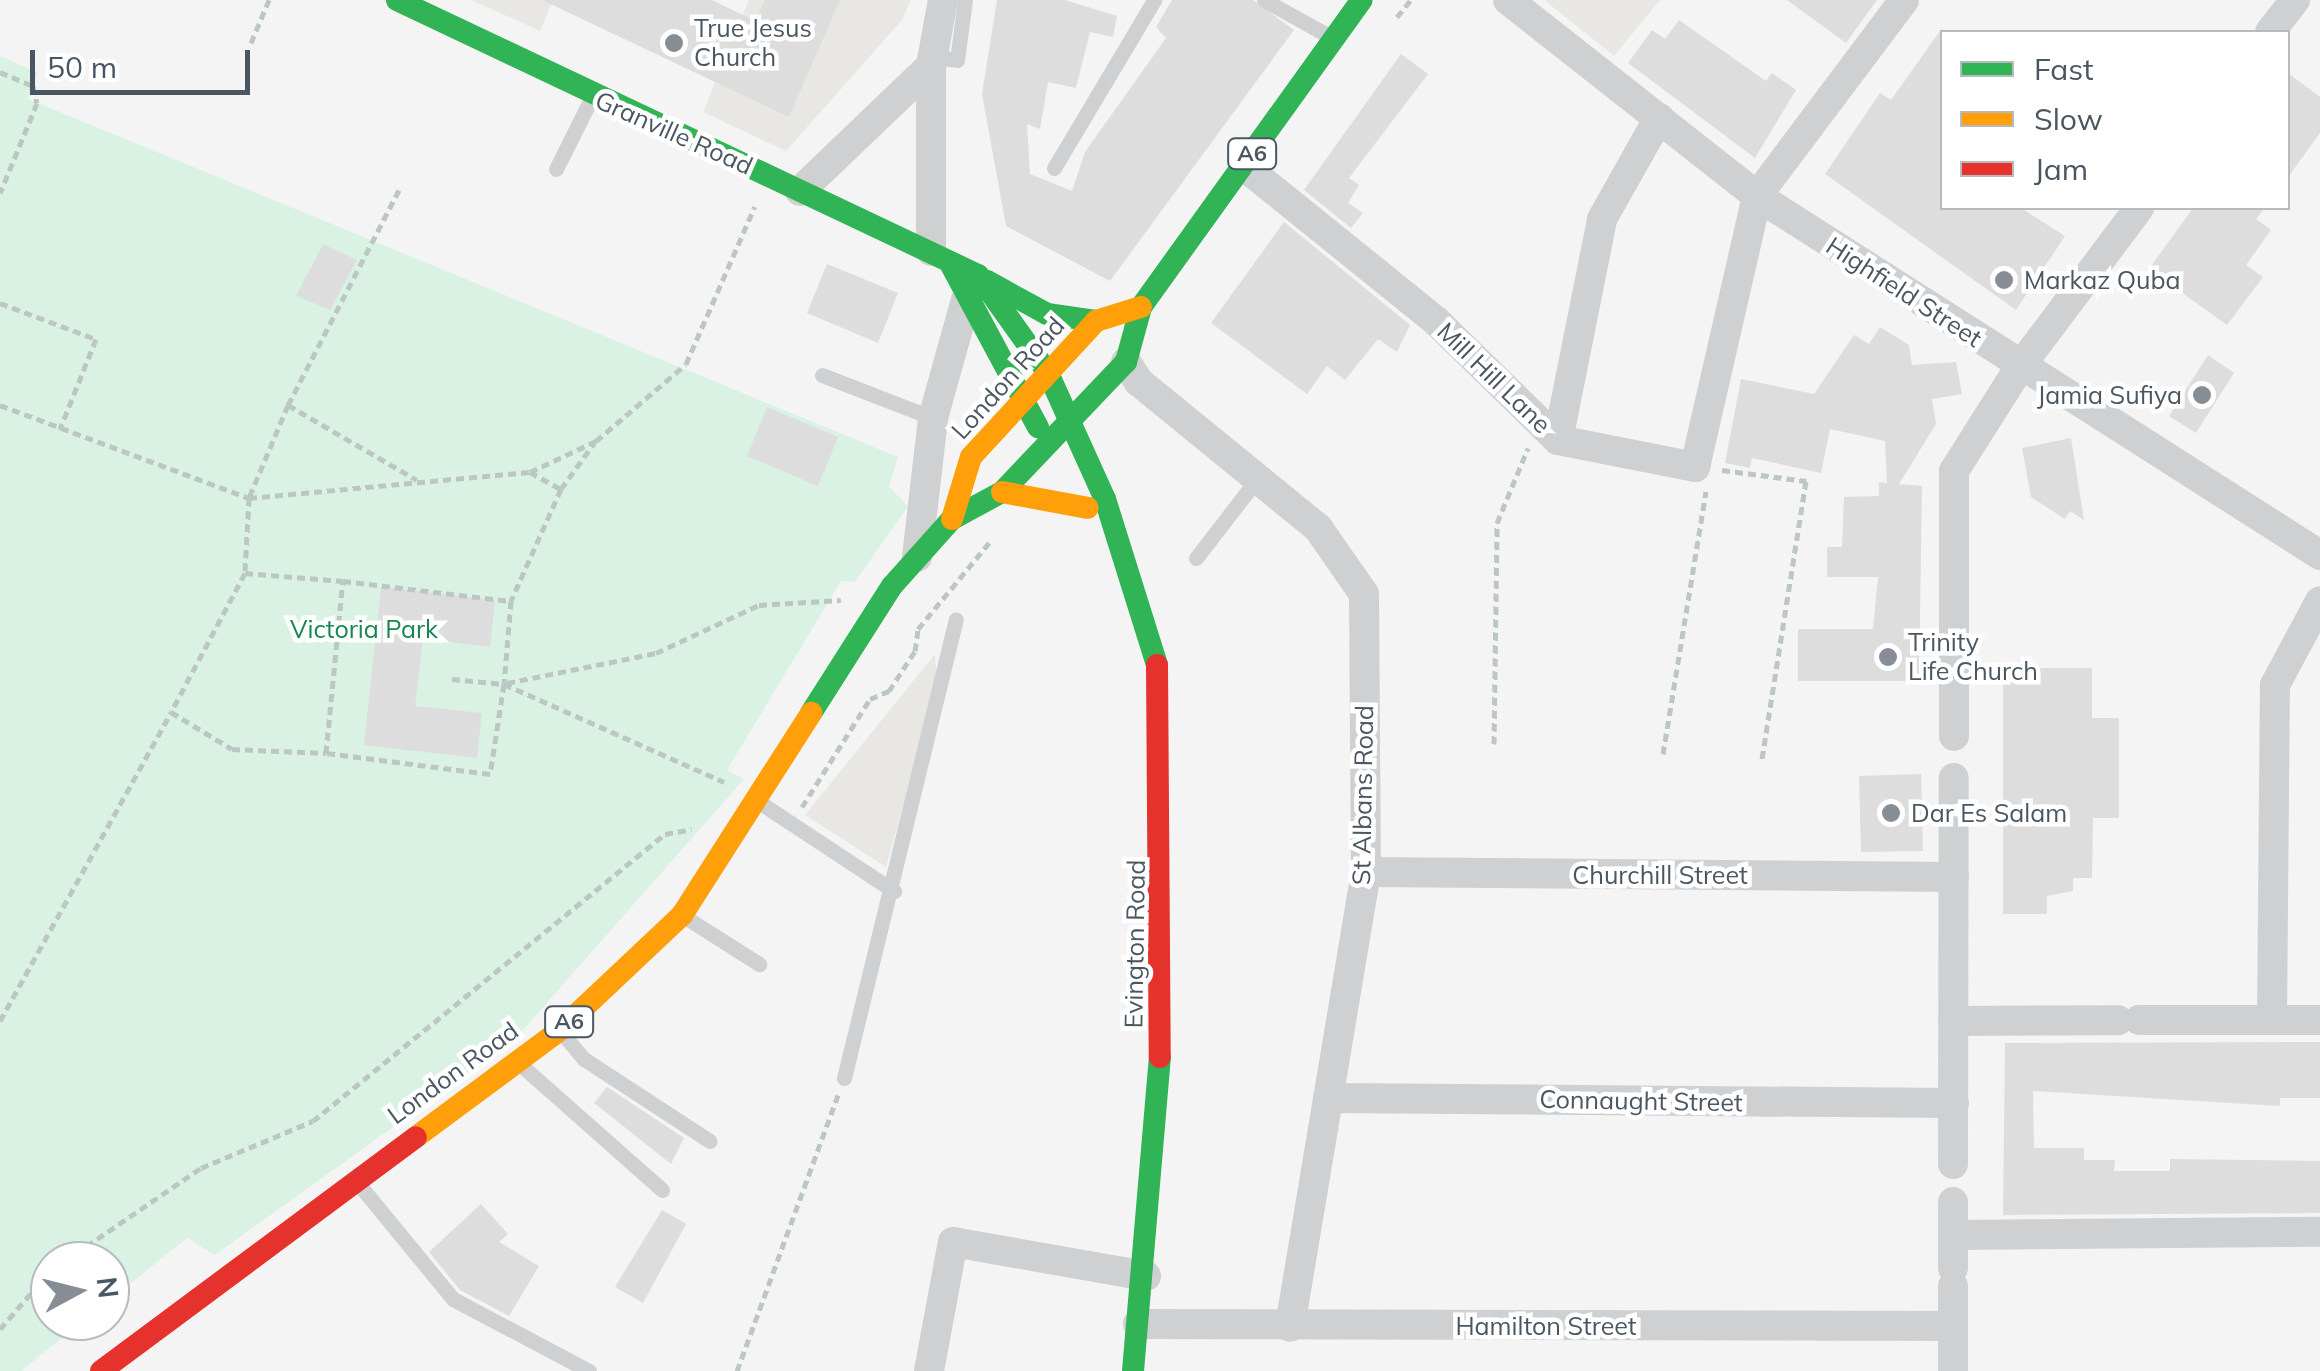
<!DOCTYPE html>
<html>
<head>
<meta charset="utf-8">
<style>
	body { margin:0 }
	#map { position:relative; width:2320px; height:1371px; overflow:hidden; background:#f4f4f4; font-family:Mulish,sans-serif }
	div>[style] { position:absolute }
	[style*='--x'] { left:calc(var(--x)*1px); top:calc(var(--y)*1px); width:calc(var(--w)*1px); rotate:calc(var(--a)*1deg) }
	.commercial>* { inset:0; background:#e8e7e3 }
	.green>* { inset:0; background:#d9f2e3 }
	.building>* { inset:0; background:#ddddde }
	.path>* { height:5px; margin-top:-2.5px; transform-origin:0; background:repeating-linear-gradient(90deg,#bcc7c4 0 8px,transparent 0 13px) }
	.lane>* { height:15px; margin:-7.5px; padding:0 7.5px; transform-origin:7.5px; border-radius:7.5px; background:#ced0d2 }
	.street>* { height:30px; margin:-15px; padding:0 15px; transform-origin:15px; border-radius:15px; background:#ced0d2 }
	.fast>* { height:22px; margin:-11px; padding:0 11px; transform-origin:11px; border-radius:11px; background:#30b455 }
	.slow>* { height:22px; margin:-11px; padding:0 11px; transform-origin:11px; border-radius:11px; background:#ff9f0a }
	.jam>* { height:22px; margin:-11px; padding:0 11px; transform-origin:11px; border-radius:11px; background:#e5322d }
	.dots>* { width:28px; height:28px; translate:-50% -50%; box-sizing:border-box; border:5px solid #fff; border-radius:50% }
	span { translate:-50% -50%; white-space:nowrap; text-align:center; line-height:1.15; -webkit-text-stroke:9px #fff; paint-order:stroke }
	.shield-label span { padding:2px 8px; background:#fff; border:2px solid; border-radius:8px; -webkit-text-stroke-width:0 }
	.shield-label { font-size:22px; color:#4a5661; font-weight:700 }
	.poi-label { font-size:25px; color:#4a5661 }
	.left { translate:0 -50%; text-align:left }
	.right { translate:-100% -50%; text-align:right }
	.street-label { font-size:25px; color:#4a5661 }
	.park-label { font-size:25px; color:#17864f }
	.legend { position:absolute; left:1940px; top:30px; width:350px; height:180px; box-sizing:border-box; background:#fff; border:2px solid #b7bbc0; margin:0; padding:12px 18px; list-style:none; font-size:30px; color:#4a5661 }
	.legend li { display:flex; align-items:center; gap:20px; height:50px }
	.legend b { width:50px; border:2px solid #b7bbc0 }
	.north { position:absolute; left:30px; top:1241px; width:100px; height:100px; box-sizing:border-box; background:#fff; border:2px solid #b7bbc0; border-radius:50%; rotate:83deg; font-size:28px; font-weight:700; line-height:40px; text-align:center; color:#4a5661 }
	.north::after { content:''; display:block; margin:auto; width:35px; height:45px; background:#868d94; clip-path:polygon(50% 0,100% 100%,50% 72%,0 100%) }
	.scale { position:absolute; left:30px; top:50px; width:220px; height:45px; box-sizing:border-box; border:5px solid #4a5661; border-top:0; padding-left:12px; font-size:30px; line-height:35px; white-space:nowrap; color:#4a5661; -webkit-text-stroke:8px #fff; paint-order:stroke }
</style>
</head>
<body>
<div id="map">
	<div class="commercial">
		<i style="clip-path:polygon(471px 0,553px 0,540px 31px)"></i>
		<i style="clip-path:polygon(749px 0,911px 0,902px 20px,786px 151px,703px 112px)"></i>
		<i style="clip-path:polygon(1544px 0,1660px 0,1614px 56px)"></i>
		<i style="clip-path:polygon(935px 654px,937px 686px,886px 867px,805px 815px)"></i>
	</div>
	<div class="green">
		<i style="clip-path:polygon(0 56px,38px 73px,28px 99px,898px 457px,889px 487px,908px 506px,855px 582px,841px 581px,727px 770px,744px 779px,515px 1039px,215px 1255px,187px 1238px,110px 1300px,110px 1261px,50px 1261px,50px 1321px,83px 1321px,21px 1371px,0 1371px)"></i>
	</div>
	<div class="building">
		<i style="clip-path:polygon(542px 0,712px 0,755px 21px,765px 0,840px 0,789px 117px)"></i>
		<i style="clip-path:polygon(997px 0,1065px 0,1117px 16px,1113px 37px,1090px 32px,1076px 88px,1048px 82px,1040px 129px,1027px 124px,1030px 174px,1072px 191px,1085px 152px,1166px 38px,1156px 27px,1172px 0,1253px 0,1294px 30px,1110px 281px,1006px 226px,982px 94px)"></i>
		<i style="clip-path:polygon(1787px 0,1877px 0,1846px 43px)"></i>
		<i style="clip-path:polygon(1679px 20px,1766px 81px,1772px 73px,1796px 90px,1755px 158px,1628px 63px,1652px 30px,1665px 39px)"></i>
		<i style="clip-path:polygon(1942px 28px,1942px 208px,2021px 208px,2065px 236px,2016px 310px,1825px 174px,1880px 93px,1891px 100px)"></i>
		<i style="clip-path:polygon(1401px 54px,1428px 74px,1349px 178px,1359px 185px,1348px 203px,1363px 213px,1351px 228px,1304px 190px)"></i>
		<i style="clip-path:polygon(2288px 73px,2320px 97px,2320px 133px,2288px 177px)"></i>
		<i style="clip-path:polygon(2193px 208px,2265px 208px,2256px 219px,2271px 230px,2246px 265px,2263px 277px,2227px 325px,2149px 269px)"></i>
		<i style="clip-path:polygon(1284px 222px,1410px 325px,1397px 352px,1378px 339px,1345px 380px,1327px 366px,1307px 394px,1211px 323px)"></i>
		<i style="clip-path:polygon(323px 244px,357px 260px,330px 310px,296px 296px)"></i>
		<i style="clip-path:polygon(827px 264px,898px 293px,878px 343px,807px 313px)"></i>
		<i style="clip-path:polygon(1880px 327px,1909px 345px,1912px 365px,1956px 362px,1962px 394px,1932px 399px,1936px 424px,1899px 484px,1922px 486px,1919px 681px,1798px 681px,1798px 629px,1873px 629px,1878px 577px,1827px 577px,1827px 547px,1842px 547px,1844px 497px,1879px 496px,1879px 482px,1887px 483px,1885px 441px,1830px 429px,1821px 473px,1752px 458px,1750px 468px,1725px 463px,1741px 379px,1814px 394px,1854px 335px,1869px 344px)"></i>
		<i style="clip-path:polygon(2208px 355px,2234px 373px,2196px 433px,2169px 416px)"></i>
		<i style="clip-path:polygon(767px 407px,838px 437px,818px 486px,747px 456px)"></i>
		<i style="clip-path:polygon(2071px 438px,2084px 520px,2070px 511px,2065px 519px,2031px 497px,2022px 448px)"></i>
		<i style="clip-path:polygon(381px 587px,495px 600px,490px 647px,423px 639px,415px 706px,482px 713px,477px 758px,364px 745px)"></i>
		<i style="clip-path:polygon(2003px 668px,2092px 668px,2092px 718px,2119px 718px,2119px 818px,2093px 818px,2092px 878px,2073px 878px,2073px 891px,2047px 896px,2047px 914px,2003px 914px)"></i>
		<i style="clip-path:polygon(1921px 774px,1923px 851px,1861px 852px,1859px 776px)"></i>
		<i style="clip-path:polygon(2320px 1042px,2320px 1098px,2280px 1098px,2280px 1106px,2033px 1091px,2034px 1148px,2084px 1148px,2084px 1160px,2115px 1160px,2114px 1171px,2170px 1171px,2170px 1159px,2320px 1161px,2320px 1213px,2003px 1215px,2005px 1043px)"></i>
		<i style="clip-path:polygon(607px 1087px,684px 1138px,671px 1164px,594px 1103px)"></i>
		<i style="clip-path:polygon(481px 1204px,508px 1234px,499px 1242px,539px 1266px,509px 1316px,460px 1290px,429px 1252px)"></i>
		<i style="clip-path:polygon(662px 1210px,686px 1224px,643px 1303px,615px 1287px)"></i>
	</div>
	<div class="path">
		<i style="--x:1397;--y:17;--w:22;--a:-51"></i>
		<i style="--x:251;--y:43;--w:47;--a:-67.3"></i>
		<i style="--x:0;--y:72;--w:36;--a:23"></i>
		<i style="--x:33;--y:86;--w:17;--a:77"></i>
		<i style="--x:37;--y:103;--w:97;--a:112.3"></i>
		<i style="--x:399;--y:190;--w:242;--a:117.3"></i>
		<i style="--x:288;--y:405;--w:149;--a:30.2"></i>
		<i style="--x:0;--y:303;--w:103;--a:20.6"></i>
		<i style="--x:96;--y:339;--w:97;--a:111.8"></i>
		<i style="--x:0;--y:405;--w:266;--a:20.5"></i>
		<i style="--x:249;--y:498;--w:282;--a:-5.3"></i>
		<i style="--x:530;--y:472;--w:73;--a:-25.2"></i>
		<i style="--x:596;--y:441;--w:118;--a:-40.5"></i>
		<i style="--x:686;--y:364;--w:172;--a:-66.4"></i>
		<i style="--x:288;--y:405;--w:101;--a:112.8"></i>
		<i style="--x:249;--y:498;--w:75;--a:93.1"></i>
		<i style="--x:245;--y:573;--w:98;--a:4.7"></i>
		<i style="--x:1722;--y:470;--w:85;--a:7.5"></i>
		<i style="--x:1806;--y:481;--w:282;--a:99"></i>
		<i style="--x:530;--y:472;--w:35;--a:29"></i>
		<i style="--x:561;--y:489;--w:57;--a:-54.3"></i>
		<i style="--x:561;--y:489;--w:123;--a:114.1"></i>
		<i style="--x:511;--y:601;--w:83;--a:94.8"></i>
		<i style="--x:504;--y:684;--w:241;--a:24"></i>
		<i style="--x:245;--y:573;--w:157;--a:118"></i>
		<i style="--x:171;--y:712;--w:71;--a:31.2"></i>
		<i style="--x:232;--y:749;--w:94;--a:2.4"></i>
		<i style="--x:452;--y:679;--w:52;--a:5.5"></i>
		<i style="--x:504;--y:684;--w:91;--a:98.8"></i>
		<i style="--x:490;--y:774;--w:165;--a:-172.7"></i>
		<i style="--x:326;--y:753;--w:173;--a:-84.4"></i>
		<i style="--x:343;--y:581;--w:169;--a:6.8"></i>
		<i style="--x:507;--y:683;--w:152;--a:-11.4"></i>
		<i style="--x:656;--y:653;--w:114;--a:-25"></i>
		<i style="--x:759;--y:605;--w:82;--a:-3.5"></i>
		<i style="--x:1494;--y:744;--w:221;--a:-89.2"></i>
		<i style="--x:1497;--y:523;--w:81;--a:-67.5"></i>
		<i style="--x:1663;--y:754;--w:266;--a:-80.7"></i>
		<i style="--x:802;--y:807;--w:128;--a:-57.8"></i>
		<i style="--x:870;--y:699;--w:21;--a:-23"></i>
		<i style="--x:889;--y:691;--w:48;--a:-57"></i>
		<i style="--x:915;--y:651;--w:22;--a:-82"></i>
		<i style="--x:918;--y:629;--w:112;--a:-50.5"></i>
		<i style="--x:0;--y:1021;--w:353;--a:-61"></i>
		<i style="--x:65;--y:1261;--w:165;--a:-34.4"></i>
		<i style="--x:201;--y:1168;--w:121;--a:-22.8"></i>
		<i style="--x:313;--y:1121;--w:454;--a:-39.2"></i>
		<i style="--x:665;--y:834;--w:27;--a:-10"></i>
		<i style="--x:0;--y:1329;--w:77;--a:-49.2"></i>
		<i style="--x:737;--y:1371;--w:294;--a:-69.9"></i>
	</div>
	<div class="lane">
		<i style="--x:1264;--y:0;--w:74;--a:29"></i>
		<i style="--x:933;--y:57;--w:24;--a:7"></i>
		<i style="--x:957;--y:60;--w:61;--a:-82.4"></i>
		<i style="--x:1054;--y:168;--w:196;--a:-59.2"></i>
		<i style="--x:556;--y:169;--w:80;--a:-63.4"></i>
		<i style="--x:822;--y:375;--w:119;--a:21.2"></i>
		<i style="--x:1196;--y:558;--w:100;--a:-52.3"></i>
		<i style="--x:759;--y:802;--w:162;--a:33.4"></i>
		<i style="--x:685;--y:917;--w:88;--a:32.4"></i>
		<i style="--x:562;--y:1033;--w:34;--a:50"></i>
		<i style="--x:584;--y:1059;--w:150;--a:33.1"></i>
		<i style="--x:522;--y:1066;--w:187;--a:41.5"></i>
		<i style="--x:844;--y:1078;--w:472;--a:-76.3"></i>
		<i style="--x:361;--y:1187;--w:145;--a:50.6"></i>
		<i style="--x:453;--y:1299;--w:154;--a:27.9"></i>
	</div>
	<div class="street">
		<i style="--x:1508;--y:0;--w:317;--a:38.2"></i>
		<i style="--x:1757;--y:196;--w:668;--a:32.52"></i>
		<i style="--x:2270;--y:32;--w:41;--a:-52"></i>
		<i style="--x:1244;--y:166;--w:247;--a:38.9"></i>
		<i style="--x:1436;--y:321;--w:170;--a:44.3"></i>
		<i style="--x:1558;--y:440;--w:140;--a:11.1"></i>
		<i style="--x:1695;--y:467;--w:278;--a:-77.1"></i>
		<i style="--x:1757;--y:196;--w:245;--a:-53.1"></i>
		<i style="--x:800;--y:191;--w:181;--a:-43.7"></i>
		<i style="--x:931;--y:251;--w:185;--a:-90"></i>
		<i style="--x:931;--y:66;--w:67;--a:-79.7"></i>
		<i style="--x:1126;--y:362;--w:24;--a:57"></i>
		<i style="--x:1139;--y:382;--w:231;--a:39.2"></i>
		<i style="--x:1318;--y:528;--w:80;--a:55.1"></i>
		<i style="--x:1364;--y:594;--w:278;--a:89.6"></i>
		<i style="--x:1366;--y:872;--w:461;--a:99.5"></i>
		<i style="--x:1558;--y:440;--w:225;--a:-78.7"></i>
		<i style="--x:1602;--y:219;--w:116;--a:-60.6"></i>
		<i style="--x:917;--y:557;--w:140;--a:-83.4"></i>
		<i style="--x:933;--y:418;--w:123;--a:-74.4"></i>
		<i style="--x:1954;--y:736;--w:265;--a:-90"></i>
		<i style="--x:1954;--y:471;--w:122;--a:-57.7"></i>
		<i style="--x:2019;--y:368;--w:200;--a:-53.1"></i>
		<i style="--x:1366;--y:872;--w:588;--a:0.49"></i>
		<i style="--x:2272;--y:1019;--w:334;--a:-89.5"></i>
		<i style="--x:2275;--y:685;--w:95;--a:-61.8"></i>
		<i style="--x:2139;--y:1020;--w:181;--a:0"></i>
		<i style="--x:1953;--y:1021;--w:165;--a:-0.3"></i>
		<i style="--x:1328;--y:1098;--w:626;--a:0.46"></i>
		<i style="--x:1953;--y:1164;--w:386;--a:-89.9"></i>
		<i style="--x:1953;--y:1235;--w:367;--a:-0.5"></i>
		<i style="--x:1953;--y:1268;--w:66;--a:-90"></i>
		<i style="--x:1953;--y:1286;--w:85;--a:90"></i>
		<i style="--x:1138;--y:1324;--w:815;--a:0.14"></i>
		<i style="--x:929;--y:1371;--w:131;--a:-79.5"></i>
		<i style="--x:953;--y:1242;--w:196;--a:10"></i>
	</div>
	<div class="fast">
		<i style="--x:397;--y:0;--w:643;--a:25.33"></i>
		<i style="--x:978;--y:275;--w:120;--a:54.5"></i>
		<i style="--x:1048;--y:373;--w:138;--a:65.7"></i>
		<i style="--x:1105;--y:499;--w:174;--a:72.6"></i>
		<i style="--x:951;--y:265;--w:184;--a:61.8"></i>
		<i style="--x:987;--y:281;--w:68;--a:28.8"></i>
		<i style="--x:1047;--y:314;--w:49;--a:8.1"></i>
		<i style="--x:811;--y:713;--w:151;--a:-57.5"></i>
		<i style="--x:892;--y:586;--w:90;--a:-48.2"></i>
		<i style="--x:952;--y:519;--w:57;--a:-28.4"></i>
		<i style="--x:1002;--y:492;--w:180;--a:-46.4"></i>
		<i style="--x:1126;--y:362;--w:57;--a:-74.7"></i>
		<i style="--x:1141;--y:307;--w:378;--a:-54.3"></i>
		<i style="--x:1133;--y:1371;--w:315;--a:-85.1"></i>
	</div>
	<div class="slow">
		<i style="--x:1002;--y:492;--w:87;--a:10.5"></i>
		<i style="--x:952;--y:519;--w:65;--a:-73"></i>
		<i style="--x:971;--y:457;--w:185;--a:-47.4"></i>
		<i style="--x:1096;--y:321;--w:47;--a:-17.3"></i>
		<i style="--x:416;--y:1137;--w:179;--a:-36.6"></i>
		<i style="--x:560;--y:1030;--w:168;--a:-43.3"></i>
		<i style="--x:682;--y:915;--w:240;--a:-57.4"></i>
	</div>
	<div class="jam">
		<i style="--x:1157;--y:665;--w:392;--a:89.6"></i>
		<i style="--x:101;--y:1371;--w:392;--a:-36.6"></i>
	</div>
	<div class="dots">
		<i style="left:674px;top:43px;background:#868d94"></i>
		<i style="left:2004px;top:280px;background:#868d94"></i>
		<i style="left:2202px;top:395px;background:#868d94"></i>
		<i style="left:1888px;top:657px;background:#868d94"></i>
		<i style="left:1891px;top:813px;background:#868d94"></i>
	</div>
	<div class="shield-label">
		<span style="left:1252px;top:154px">A6</span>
		<span style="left:569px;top:1022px">A6</span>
	</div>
	<div class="poi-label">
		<span class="left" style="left:694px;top:43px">True Jesus<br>Church</span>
		<span class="left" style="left:2024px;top:280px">Markaz Quba</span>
		<span class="right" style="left:2182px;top:395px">Jamia Sufiya</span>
		<span class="left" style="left:1908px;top:657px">Trinity<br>Life Church</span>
		<span class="left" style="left:1911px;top:813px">Dar Es Salam</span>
	</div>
	<div class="street-label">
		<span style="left:674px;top:133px;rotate:24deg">Granville Road</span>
		<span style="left:1904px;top:292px;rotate:33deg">Highfield Street</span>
		<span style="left:1008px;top:378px;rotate:-48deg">London Road</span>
		<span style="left:1494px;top:378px;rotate:44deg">Mill Hill Lane</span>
		<span style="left:1363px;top:795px;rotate:-89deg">St Albans Road</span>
		<span style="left:1660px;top:875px">Churchill Street</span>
		<span style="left:1135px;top:944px;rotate:-89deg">Evington Road</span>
		<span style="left:453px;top:1073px;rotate:-36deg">London Road</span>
		<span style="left:1641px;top:1101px;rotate:1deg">Connaught Street</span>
		<span style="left:1546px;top:1326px">Hamilton Street</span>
	</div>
	<div class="park-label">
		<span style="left:364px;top:629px">Victoria Park</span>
	</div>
	<ul class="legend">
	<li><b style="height:12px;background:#30b455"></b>Fast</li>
	<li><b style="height:12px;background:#ff9f0a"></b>Slow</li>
	<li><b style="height:12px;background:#e5322d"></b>Jam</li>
	</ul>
	<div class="north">N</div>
	<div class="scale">50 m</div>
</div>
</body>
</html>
